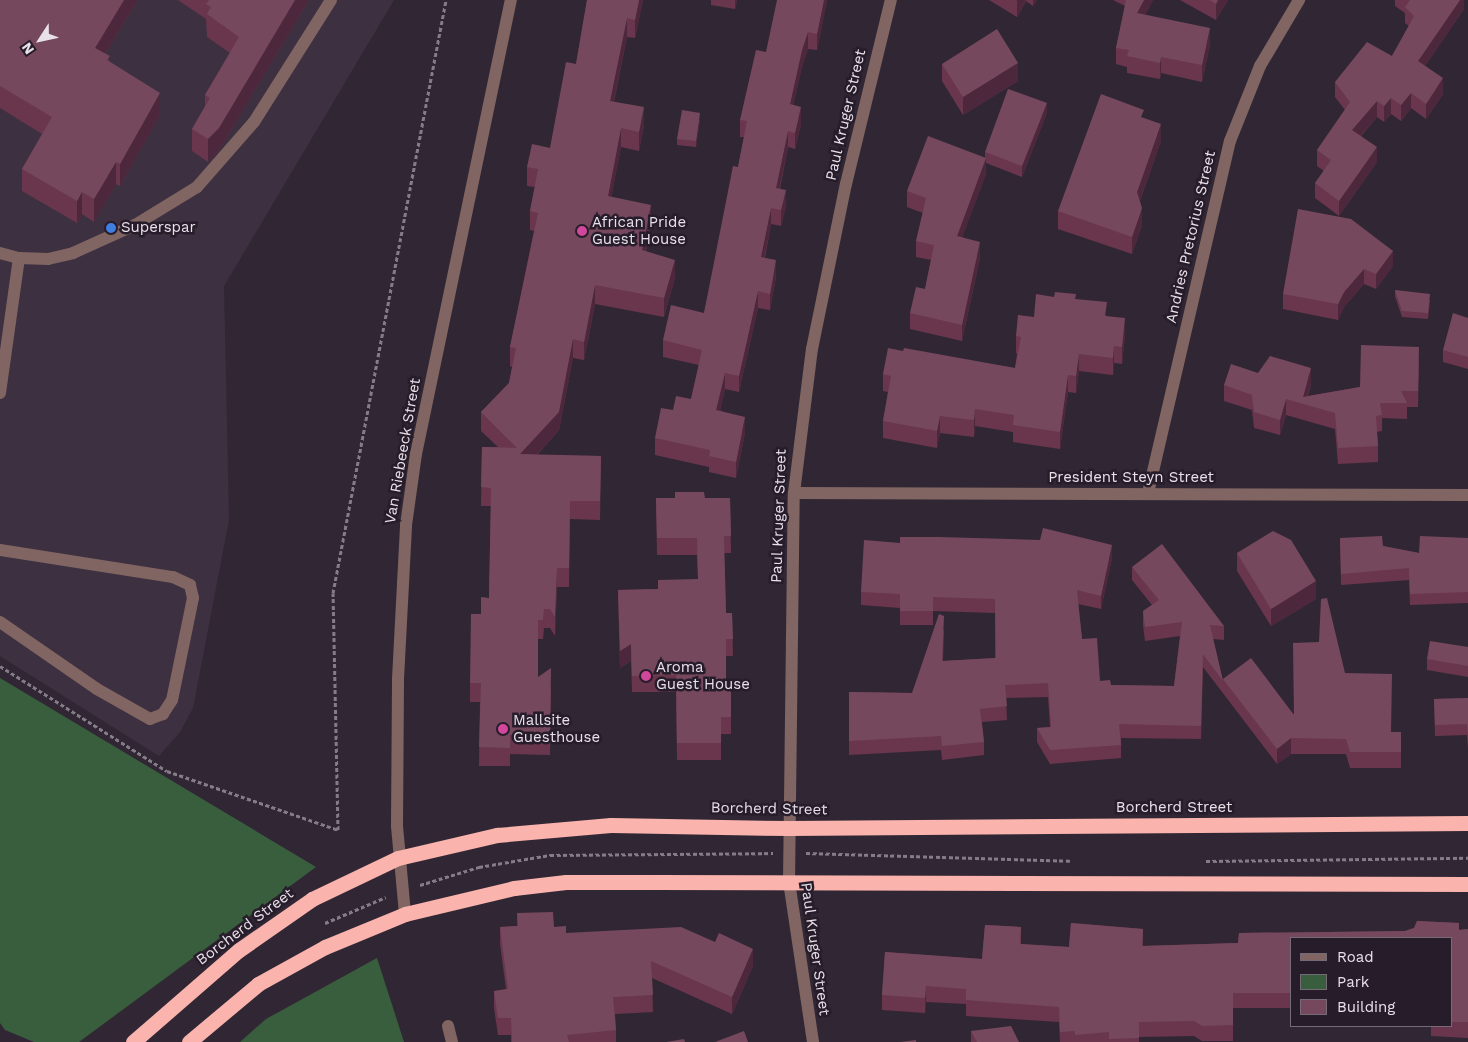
<!DOCTYPE html>
<html>
<head>
<meta charset="utf-8">
<style>
	body { margin:0 }
	#map { position:relative; width:1468px; height:1042px; overflow:hidden; background:#312734; font-family:"Work Sans",sans-serif }
	div>[style] { position:absolute }
	[style*='--x'] { left:calc(var(--x)*1px); top:calc(var(--y)*1px); width:calc(var(--w)*1px); rotate:calc(var(--a)*1deg) }
	.built>* { inset:0; background:#3d3041 }
	.green>* { inset:0; background:#385e3d }
	.path>* { height:3px; margin-top:-1.5px; transform-origin:0; background:repeating-linear-gradient(90deg,#847c87 0 4px,transparent 0 6.5px) }
	.lane>* { height:12px; margin:-6px; padding:0 6px; transform-origin:6px; border-radius:6px; background:#816562 }
	.street>* { height:12px; margin:-6px; padding:0 6px; transform-origin:6px; border-radius:6px; background:#816562 }
	.highway>* { height:15px; margin:-7.5px; padding:0 7.5px; transform-origin:7.5px; border-radius:7.5px; background:#fab3ad }
	.wall>* { inset:0; background:#69364d }
	.shaded-wall>* { inset:0; background:#4d283c }
	.building>* { inset:0; background:#76485e }
	.dots>* { width:14px; height:14px; translate:-50% -50%; box-sizing:border-box; border:2px solid #271d2a; border-radius:50% }
	span { translate:-50% -50%; white-space:nowrap; text-align:center; line-height:1.15; -webkit-text-stroke:5px #271d2a; paint-order:stroke }
	.street-label { font-size:15px; color:#e8e1ea }
	.poi-label { font-size:15px; color:#e8e1ea }
	.left { translate:0 -50%; text-align:left }
	.legend { position:absolute; left:1290px; top:937px; width:162px; height:90px; box-sizing:border-box; background:#271d2a; border:1px solid #746b77; margin:0; padding:6px 9px; list-style:none; font-size:15px; color:#e8e1ea }
	.legend li { display:flex; align-items:center; gap:10px; height:25px }
	.legend b { width:25px; border:1px solid #746b77 }
	.north { position:absolute; left:15px; top:15px; width:50px; height:50px; -webkit-text-stroke:4px #271d2a; paint-order:stroke; rotate:235deg; font-size:14px; font-weight:700; line-height:20px; text-align:center; color:#e8e1ea }
	.north::after { content:''; display:block; margin:auto; width:18px; height:22px; background:#e8e1ea; clip-path:polygon(50% 0,100% 100%,50% 72%,0 100%) }
</style>
</head>
<body>
<div id="map">
	<div class="built">
		<i style="clip-path:polygon(0 0,394px 0,224px 286px,229px 520px,193px 708px,180px 732px,159px 756px,0 656px)"></i>
	</div>
	<div class="green">
		<i style="clip-path:polygon(0 678px,316px 867px,79px 1042px,34px 1042px,5px 1030px,0 1023px)"></i>
		<i style="clip-path:polygon(377px 958px,404px 1042px,240px 1042px,266px 1019px)"></i>
	</div>
	<div class="path">
		<i style="--x:0;--y:666;--w:197;--a:32.2"></i>
		<i style="--x:167;--y:771;--w:181;--a:19"></i>
		<i style="--x:338;--y:830;--w:237;--a:-91.2"></i>
		<i style="--x:333;--y:593;--w:604;--a:-79.21"></i>
		<i style="--x:806;--y:853;--w:264;--a:1.7"></i>
		<i style="--x:1206;--y:861;--w:262;--a:-0.7"></i>
		<i style="--x:420;--y:885;--w:62;--a:-17"></i>
		<i style="--x:479;--y:867;--w:72;--a:-9.6"></i>
		<i style="--x:550;--y:855;--w:223;--a:-0.5"></i>
		<i style="--x:325;--y:923;--w:66;--a:-23.1"></i>
	</div>
	<div class="lane">
		<i style="--x:0;--y:253;--w:20;--a:15"></i>
		<i style="--x:19;--y:258;--w:29;--a:2"></i>
		<i style="--x:48;--y:259;--w:26;--a:-13"></i>
		<i style="--x:73;--y:253;--w:68;--a:-24.3"></i>
		<i style="--x:135;--y:225;--w:73;--a:-31.5"></i>
		<i style="--x:197;--y:187;--w:86;--a:-48.8"></i>
		<i style="--x:254;--y:122;--w:144;--a:-57.7"></i>
		<i style="--x:0;--y:393;--w:136;--a:-82"></i>
		<i style="--x:0;--y:550;--w:175;--a:8.9"></i>
		<i style="--x:173;--y:577;--w:19;--a:25"></i>
		<i style="--x:190;--y:585;--w:13;--a:77"></i>
		<i style="--x:193;--y:598;--w:104;--a:101.6"></i>
		<i style="--x:172;--y:700;--w:17;--a:123"></i>
		<i style="--x:163;--y:714;--w:14;--a:159"></i>
		<i style="--x:150;--y:719;--w:61;--a:-150.5"></i>
		<i style="--x:97;--y:689;--w:118;--a:-145.4"></i>
	</div>
	<div class="street">
		<i style="--x:794;--y:493;--w:674;--a:0.17"></i>
		<i style="--x:1148;--y:493;--w:361;--a:-76.9"></i>
		<i style="--x:1230;--y:141;--w:81;--a:-68.2"></i>
		<i style="--x:1260;--y:66;--w:77;--a:-59.4"></i>
		<i style="--x:405;--y:914;--w:88;--a:-95.2"></i>
		<i style="--x:397;--y:826;--w:147;--a:-89.6"></i>
		<i style="--x:398;--y:679;--w:154;--a:-87"></i>
		<i style="--x:406;--y:525;--w:72;--a:-82"></i>
		<i style="--x:416;--y:454;--w:464;--a:-78.2"></i>
		<i style="--x:448;--y:1026;--w:16;--a:76"></i>
		<i style="--x:813;--y:1042;--w:162;--a:-98.5"></i>
		<i style="--x:789;--y:882;--w:389;--a:-89.3"></i>
		<i style="--x:794;--y:493;--w:145;--a:-82.9"></i>
		<i style="--x:812;--y:349;--w:168;--a:-78.4"></i>
		<i style="--x:846;--y:184;--w:189;--a:-76.3"></i>
	</div>
	<div class="highway">
		<i style="--x:133;--y:1042;--w:140;--a:-41"></i>
		<i style="--x:239;--y:950;--w:89;--a:-34.9"></i>
		<i style="--x:312;--y:899;--w:95;--a:-25.5"></i>
		<i style="--x:398;--y:858;--w:102;--a:-13.1"></i>
		<i style="--x:497;--y:835;--w:114;--a:-5"></i>
		<i style="--x:611;--y:825;--w:178;--a:1"></i>
		<i style="--x:789;--y:828;--w:679;--a:-0.42"></i>
		<i style="--x:189;--y:1042;--w:90;--a:-40"></i>
		<i style="--x:258;--y:984;--w:77;--a:-28.9"></i>
		<i style="--x:325;--y:947;--w:87;--a:-22.4"></i>
		<i style="--x:405;--y:914;--w:112;--a:-13.4"></i>
		<i style="--x:514;--y:888;--w:52;--a:-6.6"></i>
		<i style="--x:566;--y:882;--w:90;--a:0"></i>
		<i style="--x:656;--y:882;--w:812;--a:0.14"></i>
	</div>
	<div class="wall">
		<i style="clip-path:polygon(0 0,138px 0,105px 54px,110px 62px,160px 115px,120px 186px,116px 184px,94px 222px,82px 214px,77px 223px,22px 191px,22px 169px,42px 134px,0 108px)"></i>
		<i style="clip-path:polygon(178px 0,309px 0,219px 150px,208px 162px,192px 151px,192px 129px,205px 106px,205px 95px,230px 53px,207px 37px,206px 19px)"></i>
		<i style="clip-path:polygon(587px 0,643px 0,635px 38px,627px 37px,614px 102px,644px 126px,639px 151px,621px 147px,611px 197px,651px 223px,646px 251px,675px 278px,664px 317px,595px 304px,584px 360px,573px 358px,559px 430px,537px 455px,601px 456px,600px 520px,570px 519px,569px 587px,557px 587px,555px 636px,550px 628px,544px 628px,543px 639px,538px 639px,538px 677px,551px 687px,550px 755px,510px 754px,510px 766px,479px 766px,480px 702px,470px 702px,470px 683px,481px 614px,489px 598px,491px 506px,481px 506px,482px 447px,498px 447px,481px 431px,481px 412px,509px 383px,512px 367px,510px 366px,510px 347px,534px 231px,530px 230px,530px 211px,535px 187px,527px 186px,527px 167px,550px 148px,576px 64px)"></i>
		<i style="clip-path:polygon(711px 0,737px 0,735px 9px,711px 5px)"></i>
		<i style="clip-path:polygon(827px 0,817px 50px,808px 49px,802px 67px,793px 105px,801px 124px,795px 149px,788px 147px,780px 189px,786px 206px,781px 226px,771px 224px,765px 258px,776px 277px,770px 310px,758px 308px,739px 392px,725px 389px,720px 410px,745px 433px,736px 478px,709px 472px,709px 467px,655px 455px,655px 438px,673px 410px,691px 399px,699px 365px,663px 357px,663px 340px,704px 313px,738px 167px,744px 137px,740px 137px,740px 120px,766px 52px)"></i>
		<i style="clip-path:polygon(989px 0,1037px 0,1033px 6px,1026px 1px,1017px 17px)"></i>
		<i style="clip-path:polygon(1113px 0,1153px 0,1145px 15px,1210px 45px,1202px 82px,1161px 73px,1160px 79px,1127px 73px,1127px 67px,1116px 64px,1116px 48px,1125px 6px)"></i>
		<i style="clip-path:polygon(1180px 0,1228px 0,1216px 20px)"></i>
		<i style="clip-path:polygon(1395px 0,1464px 0,1464px 9px,1425px 66px,1443px 94px,1426px 119px,1411px 108px,1401px 121px,1391px 114px,1384px 122px,1377px 117px,1361px 136px,1377px 162px,1339px 216px,1315px 198px,1315px 183px,1324px 171px,1317px 166px,1317px 150px,1345px 110px,1335px 97px,1335px 82px,1392px 56px,1409px 26px,1405px 23px,1405px 13px,1395px 6px)"></i>
		<i style="clip-path:polygon(942px 64px,1018px 81px,963px 115px,942px 81px)"></i>
		<i style="clip-path:polygon(1047px 113px,1022px 177px,986px 163px,986px 174px,962px 237px,980px 258px,962px 341px,910px 329px,910px 313px,925px 289px,931px 260px,916px 257px,916px 241px,923px 213px,907px 207px,907px 191px,985px 158px,985px 152px)"></i>
		<i style="clip-path:polygon(1144px 118px,1161px 141px,1140px 201px,1142px 225px,1132px 254px,1058px 229px,1058px 211px)"></i>
		<i style="clip-path:polygon(700px 119px,696px 147px,677px 145px,677px 139px)"></i>
		<i style="clip-path:polygon(1393px 251px,1393px 266px,1376px 289px,1364px 284px,1344px 307px,1338px 320px,1283px 309px,1283px 294px)"></i>
		<i style="clip-path:polygon(1395px 290px,1430px 300px,1428px 319px,1402px 317px,1395px 296px)"></i>
		<i style="clip-path:polygon(1076px 299px,1107px 316px,1125px 335px,1122px 364px,1114px 363px,1113px 375px,1079px 371px,1076px 393px,1068px 392px,1060px 449px,1013px 442px,1013px 432px,975px 426px,974px 437px,940px 433px,937px 448px,883px 438px,883px 421px,888px 392px,883px 391px,883px 374px,903px 351px,1015px 368px,1017px 354px,1016px 353px,1016px 336px,1034px 317px)"></i>
		<i style="clip-path:polygon(1468px 318px,1468px 369px,1443px 362px,1443px 350px)"></i>
		<i style="clip-path:polygon(1419px 362px,1418px 407px,1407px 407px,1407px 419px,1382px 418px,1382px 431px,1377px 432px,1378px 446px,1378px 462px,1338px 464px,1335px 429px,1286px 415px,1280px 435px,1254px 428px,1252px 410px,1224px 401px,1224px 385px,1258px 373px,1311px 384px,1308px 396px,1360px 387px)"></i>
		<i style="clip-path:polygon(656px 498px,730px 498px,731px 553px,724px 553px,726px 613px,732px 613px,733px 656px,726px 656px,726px 684px,731px 684px,731px 734px,721px 734px,721px 760px,677px 760px,676px 692px,632px 692px,631px 661px,620px 668px,618px 590px,658px 589px,698px 579px,697px 555px,657px 555px)"></i>
		<i style="clip-path:polygon(1340px 538px,1419px 553px,1468px 538px,1468px 603px,1410px 605px,1409px 580px,1341px 585px)"></i>
		<i style="clip-path:polygon(1237px 553px,1316px 599px,1271px 626px,1237px 571px)"></i>
		<i style="clip-path:polygon(1112px 558px,1101px 609px,1078px 604px,1082px 639px,1100px 681px,1111px 685px,1174px 686px,1180px 636px,1145px 641px,1143px 625px,1143px 611px,1152px 605px,1132px 580px,1132px 567px,1224px 626px,1224px 640px,1213px 639px,1223px 681px,1223px 679px,1294px 714px,1345px 673px,1391px 732px,1401px 732px,1401px 768px,1350px 768px,1346px 754px,1291px 754px,1277px 764px,1203px 667px,1201px 739px,1121px 738px,1121px 758px,1050px 764px,1037px 742px,1037px 728px,1050px 727px,1048px 697px,1006px 698px,1007px 720px,982px 722px,984px 742px,984px 755px,942px 760px,941px 750px,849px 755px,849px 692px,912px 693px,944px 629px,943px 661px,995px 658px,995px 613px,933px 611px,933px 625px,900px 625px,900px 608px,861px 605px,861px 592px)"></i>
		<i style="clip-path:polygon(1468px 647px,1468px 677px,1427px 670px,1427px 659px)"></i>
		<i style="clip-path:polygon(1468px 698px,1468px 748px,1467px 735px,1435px 736px,1434px 699px)"></i>
		<i style="clip-path:polygon(517px 913px,554px 927px,566px 933px,753px 966px,732px 1014px,652px 978px,653px 1012px,615px 1014px,616px 1030px,616px 1042px,511px 1042px,511px 1035px,498px 1035px,494px 1008px,494px 991px,506px 989px,500px 944px,500px 927px,517px 926px)"></i>
		<i style="clip-path:polygon(1417px 921px,1459px 923px,1459px 930px,1468px 929px,1468px 1038px,1431px 1036px,1431px 1026px,1452px 1026px,1452px 938px,1292px 938px,1292px 1008px,1233px 1008px,1233px 1041px,1202px 1041px,1194px 1036px,1139px 1037px,1139px 1042px,1060px 1042px,1059px 1022px,966px 1016px,966px 1004px,926px 1002px,925px 1013px,882px 1010px,882px 995px,885px 952px,982px 959px,985px 925px,1021px 927px,1021px 944px,1069px 947px,1071px 923px,1143px 929px,1143px 946px,1238px 943px,1239px 933px,1405px 931px,1414px 928px)"></i>
		<i style="clip-path:polygon(971px 1031px,1019px 1042px,971px 1042px)"></i>
	</div>
	<div class="shaded-wall">
		<i style="clip-path:polygon(124px 0,138px 0,95px 70px,95px 48px)"></i>
		<i style="clip-path:polygon(295px 0,309px 0,219px 150px,208px 162px,208px 139px)"></i>
		<i style="clip-path:polygon(639px 0,643px 0,635px 38px,635px 20px)"></i>
		<i style="clip-path:polygon(735px 0,737px 0,735px 9px)"></i>
		<i style="clip-path:polygon(824px 0,827px 0,827px 2px,817px 50px,817px 34px)"></i>
		<i style="clip-path:polygon(1017px 0,1026px 0,1017px 17px)"></i>
		<i style="clip-path:polygon(1033px 0,1037px 0,1033px 6px)"></i>
		<i style="clip-path:polygon(1144px 0,1153px 0,1137px 30px,1137px 13px)"></i>
		<i style="clip-path:polygon(1218px 0,1228px 0,1216px 20px,1216px 4px)"></i>
		<i style="clip-path:polygon(1460px 0,1464px 0,1464px 9px,1418px 76px,1418px 61px)"></i>
		<i style="clip-path:polygon(627px 18px,627px 37px,610px 120px,610px 101px)"></i>
		<i style="clip-path:polygon(1210px 28px,1210px 45px,1202px 82px,1202px 65px)"></i>
		<i style="clip-path:polygon(808px 32px,808px 49px,802px 67px,790px 121px,790px 104px,802px 50px)"></i>
		<i style="clip-path:polygon(1161px 57px,1161px 73px,1160px 79px,1160px 63px)"></i>
		<i style="clip-path:polygon(1018px 63px,1018px 81px,963px 115px,963px 97px)"></i>
		<i style="clip-path:polygon(1443px 78px,1443px 94px,1426px 119px,1426px 104px)"></i>
		<i style="clip-path:polygon(160px 93px,160px 115px,120px 186px,120px 164px)"></i>
		<i style="clip-path:polygon(1411px 93px,1411px 108px,1401px 121px,1401px 105px)"></i>
		<i style="clip-path:polygon(1391px 98px,1391px 114px,1384px 122px,1384px 106px)"></i>
		<i style="clip-path:polygon(1377px 101px,1377px 117px,1352px 145px,1352px 130px)"></i>
		<i style="clip-path:polygon(1047px 103px,1047px 113px,1022px 177px,1022px 166px)"></i>
		<i style="clip-path:polygon(644px 107px,644px 126px,639px 151px,639px 132px)"></i>
		<i style="clip-path:polygon(801px 107px,801px 124px,795px 149px,795px 133px)"></i>
		<i style="clip-path:polygon(700px 113px,700px 119px,696px 147px,696px 141px)"></i>
		<i style="clip-path:polygon(1161px 124px,1161px 141px,1137px 209px,1137px 192px)"></i>
		<i style="clip-path:polygon(621px 128px,621px 147px,608px 215px,608px 196px)"></i>
		<i style="clip-path:polygon(788px 131px,788px 147px,776px 205px,776px 188px)"></i>
		<i style="clip-path:polygon(1377px 147px,1377px 162px,1339px 216px,1339px 201px)"></i>
		<i style="clip-path:polygon(986px 158px,986px 174px,957px 252px,957px 236px)"></i>
		<i style="clip-path:polygon(116px 162px,116px 184px,94px 222px,94px 199px)"></i>
		<i style="clip-path:polygon(786px 190px,786px 206px,781px 226px,781px 210px)"></i>
		<i style="clip-path:polygon(82px 192px,82px 214px,77px 223px,77px 201px)"></i>
		<i style="clip-path:polygon(651px 205px,651px 223px,642px 268px,642px 250px)"></i>
		<i style="clip-path:polygon(771px 208px,771px 224px,761px 274px,761px 257px)"></i>
		<i style="clip-path:polygon(1142px 208px,1142px 225px,1132px 254px,1132px 237px)"></i>
		<i style="clip-path:polygon(980px 242px,980px 258px,962px 341px,962px 325px)"></i>
		<i style="clip-path:polygon(1393px 251px,1393px 266px,1376px 289px,1376px 274px)"></i>
		<i style="clip-path:polygon(675px 260px,675px 278px,664px 317px,664px 298px)"></i>
		<i style="clip-path:polygon(776px 260px,776px 277px,770px 310px,770px 294px)"></i>
		<i style="clip-path:polygon(1364px 269px,1364px 284px,1344px 307px,1338px 320px,1338px 304px,1344px 292px)"></i>
		<i style="clip-path:polygon(595px 285px,595px 304px,584px 360px,584px 342px)"></i>
		<i style="clip-path:polygon(758px 291px,758px 308px,739px 392px,739px 376px)"></i>
		<i style="clip-path:polygon(1125px 318px,1125px 335px,1122px 364px,1122px 347px)"></i>
		<i style="clip-path:polygon(573px 339px,573px 358px,559px 430px,520px 473px,520px 454px)"></i>
		<i style="clip-path:polygon(1114px 346px,1114px 363px,1113px 375px,1113px 358px)"></i>
		<i style="clip-path:polygon(1079px 354px,1079px 371px,1076px 393px,1076px 376px)"></i>
		<i style="clip-path:polygon(1311px 368px,1311px 384px,1305px 404px,1303px 397px)"></i>
		<i style="clip-path:polygon(725px 373px,725px 389px,716px 426px,716px 410px)"></i>
		<i style="clip-path:polygon(1068px 375px,1068px 392px,1060px 449px,1060px 432px)"></i>
		<i style="clip-path:polygon(1286px 399px,1286px 415px,1280px 435px,1280px 420px)"></i>
		<i style="clip-path:polygon(975px 409px,975px 426px,974px 437px,974px 420px)"></i>
		<i style="clip-path:polygon(940px 416px,940px 433px,937px 448px,937px 431px)"></i>
		<i style="clip-path:polygon(745px 417px,745px 433px,736px 478px,736px 462px)"></i>
		<i style="clip-path:polygon(1112px 545px,1112px 558px,1101px 609px,1101px 596px)"></i>
		<i style="clip-path:polygon(557px 568px,557px 587px,555px 636px,555px 617px)"></i>
		<i style="clip-path:polygon(1316px 581px,1316px 599px,1271px 626px,1271px 609px)"></i>
		<i style="clip-path:polygon(631px 644px,631px 661px,620px 668px,620px 651px)"></i>
		<i style="clip-path:polygon(1291px 738px,1291px 754px,1277px 764px,1277px 749px)"></i>
		<i style="clip-path:polygon(753px 949px,753px 966px,732px 1014px,732px 997px)"></i>
		<i style="clip-path:polygon(926px 986px,926px 1002px,925px 1013px,925px 998px)"></i>
	</div>
	<div class="building">
		<i style="clip-path:polygon(0 0,124px 0,95px 48px,110px 56px,107px 60px,160px 93px,120px 164px,116px 162px,94px 199px,82px 192px,77px 201px,22px 169px,52px 117px,0 86px)"></i>
		<i style="clip-path:polygon(209px 0,295px 0,219px 128px,208px 139px,192px 129px,210px 98px,205px 95px,239px 37px,207px 14px,211px 7px,206px 4px)"></i>
		<i style="clip-path:polygon(587px 0,639px 0,635px 20px,627px 18px,610px 101px,644px 107px,639px 132px,621px 128px,608px 196px,651px 205px,642px 250px,675px 260px,664px 298px,595px 285px,584px 342px,573px 339px,559px 412px,520px 454px,601px 456px,600px 501px,570px 501px,569px 568px,557px 568px,555px 617px,550px 609px,544px 609px,543px 620px,538px 620px,538px 677px,551px 668px,550px 736px,510px 735px,510px 748px,479px 747px,481px 683px,470px 683px,471px 614px,481px 614px,481px 597px,489px 598px,491px 488px,481px 487px,482px 447px,517px 448px,481px 412px,509px 383px,516px 348px,510px 347px,538px 213px,530px 211px,538px 169px,527px 167px,532px 144px,550px 148px,566px 62px,576px 64px)"></i>
		<i style="clip-path:polygon(777px 0,824px 0,817px 34px,808px 32px,802px 50px,790px 104px,801px 107px,795px 133px,788px 131px,776px 188px,786px 190px,781px 210px,771px 208px,761px 257px,776px 260px,770px 294px,758px 291px,739px 376px,725px 373px,716px 410px,745px 417px,736px 462px,709px 456px,710px 450px,655px 438px,661px 408px,673px 410px,676px 396px,691px 399px,702px 350px,663px 340px,671px 305px,704px 313px,733px 166px,738px 167px,747px 121px,740px 120px,756px 50px,766px 52px)"></i>
		<i style="clip-path:polygon(1126px 0,1144px 0,1137px 13px,1210px 28px,1202px 65px,1161px 57px,1160px 63px,1127px 56px,1129px 50px,1116px 48px)"></i>
		<i style="clip-path:polygon(1210px 0,1218px 0,1216px 4px)"></i>
		<i style="clip-path:polygon(1410px 0,1460px 0,1418px 61px,1443px 78px,1426px 104px,1411px 93px,1401px 105px,1391px 98px,1384px 106px,1377px 101px,1352px 130px,1377px 147px,1339px 201px,1315px 183px,1331px 160px,1317px 150px,1350px 102px,1335px 82px,1367px 42px,1392px 56px,1414px 16px,1405px 7px)"></i>
		<i style="clip-path:polygon(997px 29px,1018px 63px,963px 97px,942px 64px)"></i>
		<i style="clip-path:polygon(1008px 89px,1047px 103px,1022px 166px,985px 152px)"></i>
		<i style="clip-path:polygon(1101px 94px,1144px 110px,1141px 117px,1161px 124px,1137px 192px,1142px 208px,1132px 237px,1058px 211px)"></i>
		<i style="clip-path:polygon(682px 110px,700px 113px,696px 141px,677px 139px)"></i>
		<i style="clip-path:polygon(928px 136px,986px 158px,957px 236px,980px 242px,962px 325px,910px 313px,916px 287px,925px 289px,934px 245px,916px 241px,926px 198px,907px 191px)"></i>
		<i style="clip-path:polygon(1298px 209px,1351px 219px,1393px 251px,1376px 274px,1364px 269px,1344px 292px,1338px 304px,1283px 294px)"></i>
		<i style="clip-path:polygon(1395px 290px,1430px 294px,1428px 313px,1402px 311px)"></i>
		<i style="clip-path:polygon(1055px 292px,1076px 294px,1075px 299px,1107px 302px,1105px 316px,1125px 318px,1122px 347px,1114px 346px,1113px 358px,1079px 354px,1076px 376px,1068px 375px,1060px 432px,1013px 425px,1014px 415px,975px 409px,974px 420px,940px 416px,937px 431px,883px 421px,891px 376px,883px 374px,888px 348px,903px 351px,904px 348px,1015px 368px,1021px 337px,1016px 336px,1018px 315px,1034px 317px,1036px 294px,1054px 297px)"></i>
		<i style="clip-path:polygon(1453px 313px,1468px 318px,1468px 357px,1443px 350px)"></i>
		<i style="clip-path:polygon(1361px 345px,1419px 347px,1418px 391px,1401px 391px,1407px 403px,1380px 403px,1382px 415px,1376px 416px,1378px 446px,1338px 448px,1335px 413px,1286px 399px,1280px 420px,1254px 412px,1252px 395px,1224px 385px,1231px 364px,1258px 373px,1270px 356px,1311px 368px,1303px 397px,1360px 387px)"></i>
		<i style="clip-path:polygon(675px 492px,704px 492px,705px 498px,730px 498px,731px 536px,724px 536px,726px 613px,732px 613px,733px 639px,726px 639px,726px 684px,731px 684px,731px 717px,721px 717px,721px 743px,677px 743px,676px 675px,632px 676px,631px 644px,620px 651px,618px 590px,658px 589px,658px 580px,698px 579px,697px 538px,657px 538px,656px 498px,675px 498px)"></i>
		<i style="clip-path:polygon(1043px 528px,1112px 545px,1101px 596px,1077px 590px,1082px 639px,1097px 638px,1100px 681px,1110px 680px,1111px 685px,1174px 686px,1182px 622px,1145px 627px,1143px 611px,1159px 600px,1132px 567px,1162px 544px,1224px 626px,1210px 625px,1223px 681px,1203px 654px,1201px 726px,1119px 724px,1121px 745px,1050px 750px,1037px 728px,1051px 727px,1048px 683px,1005px 685px,1007px 706px,980px 709px,984px 742px,942px 746px,941px 736px,849px 741px,849px 692px,912px 693px,939px 614px,944px 616px,942px 661px,996px 658px,995px 599px,933px 597px,933px 611px,900px 611px,900px 594px,861px 592px,864px 540px,900px 543px,900px 537px,939px 537px,1040px 540px)"></i>
		<i style="clip-path:polygon(1273px 531px,1291px 540px,1316px 581px,1271px 609px,1237px 553px)"></i>
		<i style="clip-path:polygon(1382px 536px,1383px 546px,1419px 553px,1420px 536px,1468px 538px,1468px 592px,1410px 594px,1409px 568px,1341px 574px,1340px 538px)"></i>
		<i style="clip-path:polygon(1327px 598px,1345px 673px,1392px 674px,1391px 732px,1401px 732px,1401px 752px,1350px 752px,1346px 739px,1291px 738px,1277px 749px,1223px 679px,1251px 658px,1294px 715px,1293px 643px,1319px 642px,1321px 599px)"></i>
		<i style="clip-path:polygon(1430px 641px,1468px 647px,1468px 666px,1427px 659px)"></i>
		<i style="clip-path:polygon(1468px 698px,1468px 736px,1467px 724px,1435px 725px,1434px 699px)"></i>
		<i style="clip-path:polygon(553px 912px,554px 927px,566px 926px,566px 933px,681px 927px,715px 942px,719px 933px,753px 949px,732px 997px,651px 961px,653px 995px,613px 997px,616px 1030px,567px 1035px,569px 1042px,512px 1042px,511px 1018px,498px 1018px,494px 991px,508px 989px,500px 927px,518px 926px,517px 913px)"></i>
		<i style="clip-path:polygon(1417px 921px,1459px 923px,1459px 930px,1468px 929px,1468px 1022px,1452px 1022px,1452px 938px,1292px 938px,1292px 993px,1233px 993px,1233px 1025px,1202px 1026px,1194px 1021px,1139px 1022px,1139px 1038px,1109px 1039px,1109px 1032px,1075px 1035px,1075px 1031px,1060px 1032px,1059px 1007px,966px 1000px,966px 989px,926px 986px,925px 998px,882px 995px,885px 952px,982px 959px,985px 925px,1021px 927px,1020px 944px,1069px 947px,1071px 923px,1143px 929px,1142px 946px,1238px 943px,1239px 933px,1405px 931px,1414px 928px)"></i>
		<i style="clip-path:polygon(1011px 1026px,1019px 1042px,977px 1042px,971px 1031px)"></i>
		<i style="clip-path:polygon(744px 1031px,748px 1042px,715px 1042px)"></i>
		<i style="clip-path:polygon(684px 1039px,685px 1042px,666px 1042px)"></i>
		<i style="clip-path:polygon(916px 1040px,916px 1042px,900px 1042px)"></i>
	</div>
	<div class="dots">
		<i style="left:111px;top:228px;background:#3f7fe0"></i>
		<i style="left:582px;top:231px;background:#d1479c"></i>
		<i style="left:646px;top:676px;background:#d1479c"></i>
		<i style="left:503px;top:729px;background:#d1479c"></i>
	</div>
	<div class="street-label">
		<span style="left:846px;top:115px;rotate:-77deg">Paul Kruger Street</span>
		<span style="left:1191px;top:237px;rotate:-77deg">Andries Pretorius Street</span>
		<span style="left:403px;top:451px;rotate:-80deg">Van Riebeeck Street</span>
		<span style="left:1131px;top:478px">President Steyn Street</span>
		<span style="left:779px;top:516px;rotate:-88deg">Paul Kruger Street</span>
		<span style="left:1174px;top:808px">Borcherd Street</span>
		<span style="left:769px;top:809px;rotate:1deg">Borcherd Street</span>
		<span style="left:245px;top:927px;rotate:-37deg">Borcherd Street</span>
		<span style="left:815px;top:949px;rotate:82deg">Paul Kruger Street</span>
	</div>
	<div class="poi-label">
		<span class="left" style="left:592px;top:231px">African Pride<br>Guest House</span>
		<span class="left" style="left:121px;top:228px">Superspar</span>
		<span class="left" style="left:656px;top:676px">Aroma<br>Guest House</span>
		<span class="left" style="left:513px;top:729px">Mallsite<br>Guesthouse</span>
	</div>
	<ul class="legend">
	<li><b style="height:6px;background:#816562"></b>Road</li>
	<li><b style="height:14px;background:#385e3d"></b>Park</li>
	<li><b style="height:14px;background:#76485e"></b>Building</li>
	</ul>
	<div class="north">N</div>
</div>
</body>
</html>
